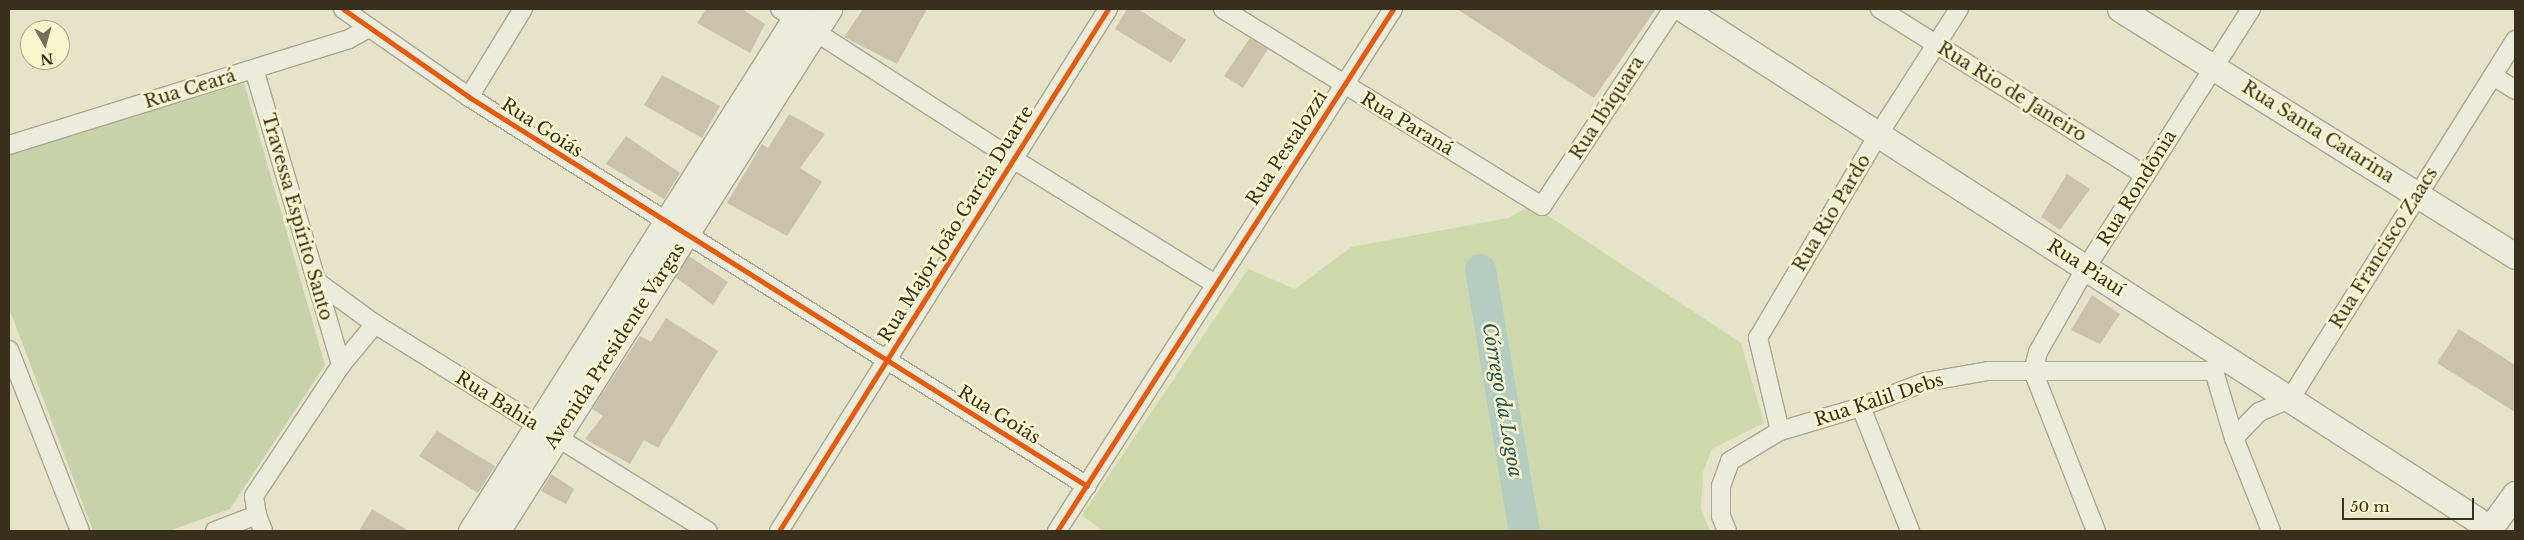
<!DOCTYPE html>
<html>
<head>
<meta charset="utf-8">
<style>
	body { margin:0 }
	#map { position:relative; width:2524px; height:540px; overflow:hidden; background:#e5e4c9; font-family:"Libre Baskerville",serif }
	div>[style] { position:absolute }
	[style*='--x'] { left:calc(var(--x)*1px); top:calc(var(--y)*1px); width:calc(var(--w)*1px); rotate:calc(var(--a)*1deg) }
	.green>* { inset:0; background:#cdd9aa }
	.cemetery>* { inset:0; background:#c8d2aa }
	.river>* { height:31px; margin:-15.5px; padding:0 15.5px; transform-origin:15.5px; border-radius:15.5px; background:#b5ccc3 }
	.building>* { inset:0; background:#cac2aa }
	.roads { filter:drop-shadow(1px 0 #aaa793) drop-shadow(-1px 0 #aaa793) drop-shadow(0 1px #aaa793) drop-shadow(0 -1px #aaa793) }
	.street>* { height:18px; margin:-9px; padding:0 9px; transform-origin:9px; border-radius:9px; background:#ececdc }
	.secondary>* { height:25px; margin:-12.5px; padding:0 12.5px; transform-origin:12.5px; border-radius:12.5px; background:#ececdc }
	.cycleway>* { height:5px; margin:-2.5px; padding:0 2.5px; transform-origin:2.5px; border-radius:2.5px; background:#e8590c }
	span { translate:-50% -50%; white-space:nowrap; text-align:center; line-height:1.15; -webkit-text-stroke:5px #f8f6cd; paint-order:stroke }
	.street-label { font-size:18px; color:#38301b }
	.water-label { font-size:19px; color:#29515a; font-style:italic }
	.frame { position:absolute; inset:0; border:10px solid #38301b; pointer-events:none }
	.north { position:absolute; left:20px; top:20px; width:50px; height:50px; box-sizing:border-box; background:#f8f6cd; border:1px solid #aba786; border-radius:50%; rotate:173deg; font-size:14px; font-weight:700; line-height:20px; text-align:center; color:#38301b }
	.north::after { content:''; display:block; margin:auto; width:18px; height:22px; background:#756f58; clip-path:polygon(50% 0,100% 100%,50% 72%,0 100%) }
	.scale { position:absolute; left:2342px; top:498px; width:132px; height:22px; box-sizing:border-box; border:2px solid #38301b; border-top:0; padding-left:6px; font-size:15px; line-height:18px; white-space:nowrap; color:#38301b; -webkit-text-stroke:4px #f8f6cd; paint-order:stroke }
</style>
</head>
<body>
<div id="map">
	<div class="green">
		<i style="clip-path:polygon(1532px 205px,1741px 343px,1764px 423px,1712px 449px,1703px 472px,1701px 509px,1710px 531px,1103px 531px,1082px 515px,1248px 269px,1295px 289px,1351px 247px,1508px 218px)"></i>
	</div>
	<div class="cemetery">
		<i style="clip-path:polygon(244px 83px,325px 365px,230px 509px,169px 531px,93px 531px,9px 308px,9px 154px)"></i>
	</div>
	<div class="river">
		<i style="--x:1480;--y:269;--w:266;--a:80.5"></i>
	</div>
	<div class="building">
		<i style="clip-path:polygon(706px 9px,742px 9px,765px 24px,750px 53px,697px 23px)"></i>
		<i style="clip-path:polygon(863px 9px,927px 9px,897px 64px,844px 37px)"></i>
		<i style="clip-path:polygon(1127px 9px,1138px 9px,1186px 40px,1171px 63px,1115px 29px)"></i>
		<i style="clip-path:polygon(1457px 9px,1656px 9px,1594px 98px)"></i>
		<i style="clip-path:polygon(1250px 38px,1268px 49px,1243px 88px,1224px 76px)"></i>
		<i style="clip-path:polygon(662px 75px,720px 106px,702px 138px,644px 105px)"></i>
		<i style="clip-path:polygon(789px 114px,825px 134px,800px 168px,822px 182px,787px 236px,727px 203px,762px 144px,768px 148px)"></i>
		<i style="clip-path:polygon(626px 136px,680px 173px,664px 199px,606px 164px)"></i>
		<i style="clip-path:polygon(2067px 174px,2090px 189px,2060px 230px,2041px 217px)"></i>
		<i style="clip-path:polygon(689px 256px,728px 282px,713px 305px,675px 277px)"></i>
		<i style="clip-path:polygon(2092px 295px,2120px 314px,2100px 344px,2071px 330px)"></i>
		<i style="clip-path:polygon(666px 318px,718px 351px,658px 448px,644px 440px,630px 464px,585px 439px,603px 416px,592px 409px,640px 336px,651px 342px)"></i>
		<i style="clip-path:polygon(2459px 329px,2515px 365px,2515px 412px,2437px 363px)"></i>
		<i style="clip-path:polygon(437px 431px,495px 466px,478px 493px,419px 456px)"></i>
		<i style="clip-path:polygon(551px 474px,574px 489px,566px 504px,541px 491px)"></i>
		<i style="clip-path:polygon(372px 509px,409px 531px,359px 531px)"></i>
	</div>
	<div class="roads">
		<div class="street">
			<i style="--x:343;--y:9;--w:154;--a:34.9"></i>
			<i style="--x:469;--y:97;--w:730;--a:32.19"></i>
			<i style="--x:780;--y:9;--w:277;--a:32.8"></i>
			<i style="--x:1013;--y:159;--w:238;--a:31.7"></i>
			<i style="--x:1223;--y:9;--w:375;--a:31.7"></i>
			<i style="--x:1542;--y:206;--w:237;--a:-56.4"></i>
			<i style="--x:1880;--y:9;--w:313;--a:32.1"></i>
			<i style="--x:254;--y:69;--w:309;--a:73.6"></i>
			<i style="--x:2493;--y:76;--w:26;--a:32"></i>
			<i style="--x:469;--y:97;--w:103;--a:-58.5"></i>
			<i style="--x:9;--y:145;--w:356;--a:-17.3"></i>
			<i style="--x:349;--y:39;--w:23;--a:-29"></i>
			<i style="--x:316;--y:281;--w:73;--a:36.1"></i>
			<i style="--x:375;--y:324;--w:392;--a:31.9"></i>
			<i style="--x:9;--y:350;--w:194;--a:68.6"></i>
			<i style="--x:2221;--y:362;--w:11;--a:128"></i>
			<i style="--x:2214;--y:371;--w:70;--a:73.4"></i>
			<i style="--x:2234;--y:438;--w:100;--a:68.3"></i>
			<i style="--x:1861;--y:407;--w:133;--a:68.4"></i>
			<i style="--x:1780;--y:431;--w:96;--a:-103.3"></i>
			<i style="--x:1758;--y:338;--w:236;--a:-59.4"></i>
			<i style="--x:1878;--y:135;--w:150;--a:-57.3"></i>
			<i style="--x:2234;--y:438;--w:36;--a:-46"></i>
			<i style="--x:2259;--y:412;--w:34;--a:-23"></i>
			<i style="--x:2290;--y:399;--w:424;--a:-57.9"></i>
			<i style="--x:257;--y:515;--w:17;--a:69"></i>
			<i style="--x:215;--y:531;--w:45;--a:-20.9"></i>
			<i style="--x:257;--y:515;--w:19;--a:-99"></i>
			<i style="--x:254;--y:496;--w:157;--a:-56.4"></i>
			<i style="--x:341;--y:365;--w:53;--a:-50.3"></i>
			<i style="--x:779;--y:531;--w:617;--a:-57.78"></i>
			<i style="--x:1057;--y:531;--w:621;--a:-57.23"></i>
			<i style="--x:1727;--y:531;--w:16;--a:-112"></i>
			<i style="--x:1721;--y:516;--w:30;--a:-90"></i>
			<i style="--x:1721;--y:486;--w:27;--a:-70"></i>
			<i style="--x:1730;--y:461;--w:58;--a:-31"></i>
			<i style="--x:1780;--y:431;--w:84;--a:-16.5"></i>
			<i style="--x:1861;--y:407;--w:69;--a:-21.3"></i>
			<i style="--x:1925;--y:382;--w:64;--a:-9.9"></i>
			<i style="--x:1988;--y:371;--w:226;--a:0"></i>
			<i style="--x:2096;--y:531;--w:172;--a:-111.5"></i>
			<i style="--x:2033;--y:371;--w:20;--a:-75"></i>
			<i style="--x:2038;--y:352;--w:97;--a:-60.3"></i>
			<i style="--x:2086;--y:268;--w:307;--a:-57.5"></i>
		</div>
		<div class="secondary">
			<i style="--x:1683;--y:9;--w:943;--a:32.75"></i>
			<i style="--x:2476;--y:519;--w:16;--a:50"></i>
			<i style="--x:2120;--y:9;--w:466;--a:32"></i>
			<i style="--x:471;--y:531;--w:618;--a:-57.7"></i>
			<i style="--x:497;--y:531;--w:619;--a:-57.54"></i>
			<i style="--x:2488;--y:531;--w:46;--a:-53.9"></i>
		</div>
	</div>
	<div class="cycleway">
		<i style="--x:343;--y:9;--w:154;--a:34.9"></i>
		<i style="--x:469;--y:97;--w:730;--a:32.19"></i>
		<i style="--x:779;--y:531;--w:617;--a:-57.78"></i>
		<i style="--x:1057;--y:531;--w:621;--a:-57.23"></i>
	</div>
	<div class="street-label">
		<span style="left:190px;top:89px;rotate:-17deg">Rua Ceará</span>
		<span style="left:2012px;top:92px;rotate:32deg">Rua Rio de Janeiro</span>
		<span style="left:1607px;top:108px;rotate:-57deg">Rua Ibiquara</span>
		<span style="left:1407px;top:124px;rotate:31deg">Rua Paraná</span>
		<span style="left:542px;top:128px;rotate:33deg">Rua Goiás</span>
		<span style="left:2318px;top:132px;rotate:32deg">Rua Santa Catarina</span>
		<span style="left:1287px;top:148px;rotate:-57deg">Rua Pestalozzi</span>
		<span style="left:2137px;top:188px;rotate:-58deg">Rua Rondônia</span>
		<span style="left:1832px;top:213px;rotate:-59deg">Rua Rio Pardo</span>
		<span style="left:297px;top:217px;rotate:74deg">Travessa Espírito Santo</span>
		<span style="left:956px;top:224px;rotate:-58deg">Rua Major João Garcia Duarte</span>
		<span style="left:2384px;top:248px;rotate:-58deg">Rua Francisco Zaacs</span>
		<span style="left:2086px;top:268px;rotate:33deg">Rua Piauí</span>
		<span style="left:615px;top:346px;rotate:-57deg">Avenida Presidente Vargas</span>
		<span style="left:1879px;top:400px;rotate:-18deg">Rua Kalil Debs</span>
		<span style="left:497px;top:401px;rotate:32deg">Rua Bahia</span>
		<span style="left:999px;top:415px;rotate:32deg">Rua Goiás</span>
	</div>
	<div class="water-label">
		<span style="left:1502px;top:400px;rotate:80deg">Córrego da Logoa</span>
	</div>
	<div class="frame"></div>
	<div class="north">N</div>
	<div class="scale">50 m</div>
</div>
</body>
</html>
